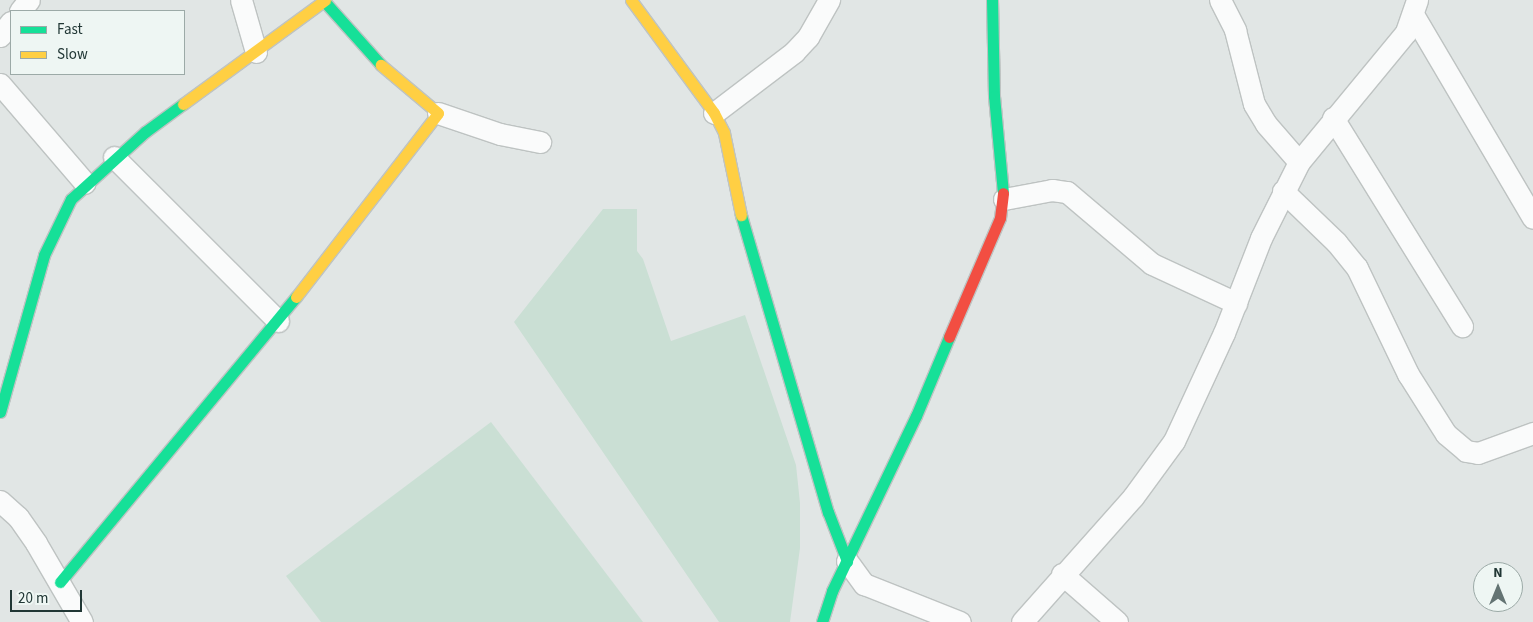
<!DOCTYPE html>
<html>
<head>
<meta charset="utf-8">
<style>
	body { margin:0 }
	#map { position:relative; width:1533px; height:622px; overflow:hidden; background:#e1e6e5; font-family:"Source Sans 3",sans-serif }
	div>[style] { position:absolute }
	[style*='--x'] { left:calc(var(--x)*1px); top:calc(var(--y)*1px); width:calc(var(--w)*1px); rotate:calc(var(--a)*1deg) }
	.green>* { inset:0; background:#cadfd4 }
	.roads { filter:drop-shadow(1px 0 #bec3c2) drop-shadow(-1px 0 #bec3c2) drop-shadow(0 1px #bec3c2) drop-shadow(0 -1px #bec3c2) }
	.street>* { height:21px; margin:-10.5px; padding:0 10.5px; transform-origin:10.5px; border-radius:10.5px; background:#fafbfb }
	.fast>* { height:11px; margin:-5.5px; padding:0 5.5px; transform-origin:5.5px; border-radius:5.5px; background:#16e098 }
	.slow>* { height:11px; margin:-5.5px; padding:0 5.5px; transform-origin:5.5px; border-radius:5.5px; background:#ffcf43 }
	.jam>* { height:11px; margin:-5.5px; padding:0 5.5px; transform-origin:5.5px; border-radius:5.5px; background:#f24e42 }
	span { translate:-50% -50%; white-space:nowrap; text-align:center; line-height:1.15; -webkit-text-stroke:4px #eef6f3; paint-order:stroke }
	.legend { position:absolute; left:10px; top:10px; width:175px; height:65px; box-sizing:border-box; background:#eef6f3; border:1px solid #9caaa7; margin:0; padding:6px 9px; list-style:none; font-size:15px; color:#213735 }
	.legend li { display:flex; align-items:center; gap:10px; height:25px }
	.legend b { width:25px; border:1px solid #9caaa7 }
	.north { position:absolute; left:1473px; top:562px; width:50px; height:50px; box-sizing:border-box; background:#eef6f3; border:1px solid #9caaa7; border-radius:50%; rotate:0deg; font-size:14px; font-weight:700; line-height:20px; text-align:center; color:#213735 }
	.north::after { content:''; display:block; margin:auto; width:18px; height:22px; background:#647473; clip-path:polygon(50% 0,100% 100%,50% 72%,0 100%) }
	.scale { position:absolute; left:10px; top:590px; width:72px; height:22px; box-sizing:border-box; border:2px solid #213735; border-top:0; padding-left:6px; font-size:15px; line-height:18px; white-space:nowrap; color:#213735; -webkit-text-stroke:4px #eef6f3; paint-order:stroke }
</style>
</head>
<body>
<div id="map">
	<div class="green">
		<i style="clip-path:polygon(603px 209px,637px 209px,637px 251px,643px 259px,671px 341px,745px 315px,796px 465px,800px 503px,800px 548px,790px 622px,719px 622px,514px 322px)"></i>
		<i style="clip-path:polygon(491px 422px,643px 622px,321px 622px,286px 576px)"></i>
	</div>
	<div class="roads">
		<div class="street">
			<i style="--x:241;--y:0;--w:54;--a:73.9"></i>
			<i style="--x:1220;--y:0;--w:34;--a:63"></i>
			<i style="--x:1235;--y:30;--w:76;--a:75.6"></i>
			<i style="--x:1254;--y:104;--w:23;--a:59"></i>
			<i style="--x:1266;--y:124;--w:50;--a:49"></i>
			<i style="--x:20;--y:11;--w:14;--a:-51"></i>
			<i style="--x:1414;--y:16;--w:234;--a:59.5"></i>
			<i style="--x:0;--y:36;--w:18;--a:-52"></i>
			<i style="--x:0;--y:84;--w:130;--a:49.4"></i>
			<i style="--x:438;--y:113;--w:65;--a:18.7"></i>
			<i style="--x:500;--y:134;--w:41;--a:11.3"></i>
			<i style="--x:714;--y:113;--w:101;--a:-37.3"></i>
			<i style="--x:794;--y:52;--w:21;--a:-47"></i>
			<i style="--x:808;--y:37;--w:43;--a:-60.4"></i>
			<i style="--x:1333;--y:118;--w:245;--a:58.2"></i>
			<i style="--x:114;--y:157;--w:232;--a:45"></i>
			<i style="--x:1283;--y:191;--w:74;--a:43.9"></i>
			<i style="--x:1336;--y:242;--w:33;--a:51"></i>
			<i style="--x:1357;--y:268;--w:118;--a:64.3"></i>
			<i style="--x:1408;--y:374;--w:71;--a:57.7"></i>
			<i style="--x:1446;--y:434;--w:26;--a:40"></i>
			<i style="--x:1466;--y:451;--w:12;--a:9"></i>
			<i style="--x:1478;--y:453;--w:59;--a:-20"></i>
			<i style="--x:1004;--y:199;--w:49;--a:-10.6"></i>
			<i style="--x:1052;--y:190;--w:15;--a:8"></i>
			<i style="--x:1067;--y:192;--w:111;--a:40.3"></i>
			<i style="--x:1152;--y:264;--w:93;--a:24.9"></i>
			<i style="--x:0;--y:501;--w:24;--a:42"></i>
			<i style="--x:18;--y:517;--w:32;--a:55"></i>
			<i style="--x:36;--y:543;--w:91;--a:59.8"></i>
			<i style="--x:847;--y:561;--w:29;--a:54"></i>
			<i style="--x:864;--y:584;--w:103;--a:21.6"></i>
			<i style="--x:1062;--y:574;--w:73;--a:41.1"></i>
			<i style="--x:1022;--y:622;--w:167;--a:-48.4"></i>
			<i style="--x:1133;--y:497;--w:69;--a:-53.8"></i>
			<i style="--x:1174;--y:441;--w:119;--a:-65.2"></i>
			<i style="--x:1224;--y:333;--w:102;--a:-68.7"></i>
			<i style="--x:1261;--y:238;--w:85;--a:-63.4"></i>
			<i style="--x:1299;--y:162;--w:168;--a:-50.5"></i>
			<i style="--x:1406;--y:32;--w:34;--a:-71"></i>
		</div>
		<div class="fast">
			<i style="--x:992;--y:0;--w:96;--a:88.8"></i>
			<i style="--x:994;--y:96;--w:97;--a:84.7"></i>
			<i style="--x:324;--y:1;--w:86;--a:48.3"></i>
			<i style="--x:741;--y:215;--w:309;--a:73.7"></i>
			<i style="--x:828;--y:512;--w:53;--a:68.8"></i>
			<i style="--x:0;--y:412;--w:163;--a:-74.3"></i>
			<i style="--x:44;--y:255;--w:62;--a:-64.3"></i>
			<i style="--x:71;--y:199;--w:100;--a:-42.2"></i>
			<i style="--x:145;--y:132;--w:47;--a:-36.4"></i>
			<i style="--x:60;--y:582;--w:370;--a:-50.4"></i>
			<i style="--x:822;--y:622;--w:33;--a:-72"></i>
			<i style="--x:832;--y:591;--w:194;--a:-64.4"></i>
			<i style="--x:916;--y:416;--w:86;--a:-67.3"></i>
		</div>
		<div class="slow">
			<i style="--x:631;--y:0;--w:140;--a:53.7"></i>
			<i style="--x:714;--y:113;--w:22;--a:63"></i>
			<i style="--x:724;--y:133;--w:84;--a:78.3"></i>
			<i style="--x:183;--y:104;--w:176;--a:-36.2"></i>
			<i style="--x:296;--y:297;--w:232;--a:-52.3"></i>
			<i style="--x:438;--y:113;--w:75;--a:-139.9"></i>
		</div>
		<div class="jam">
			<i style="--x:949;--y:337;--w:129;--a:-66.8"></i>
			<i style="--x:1000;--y:218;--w:25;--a:-83"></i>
		</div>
	</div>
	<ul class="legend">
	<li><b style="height:6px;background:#16e098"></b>Fast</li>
	<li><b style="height:6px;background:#ffcf43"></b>Slow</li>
	</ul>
	<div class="north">N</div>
	<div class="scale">20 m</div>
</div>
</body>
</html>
